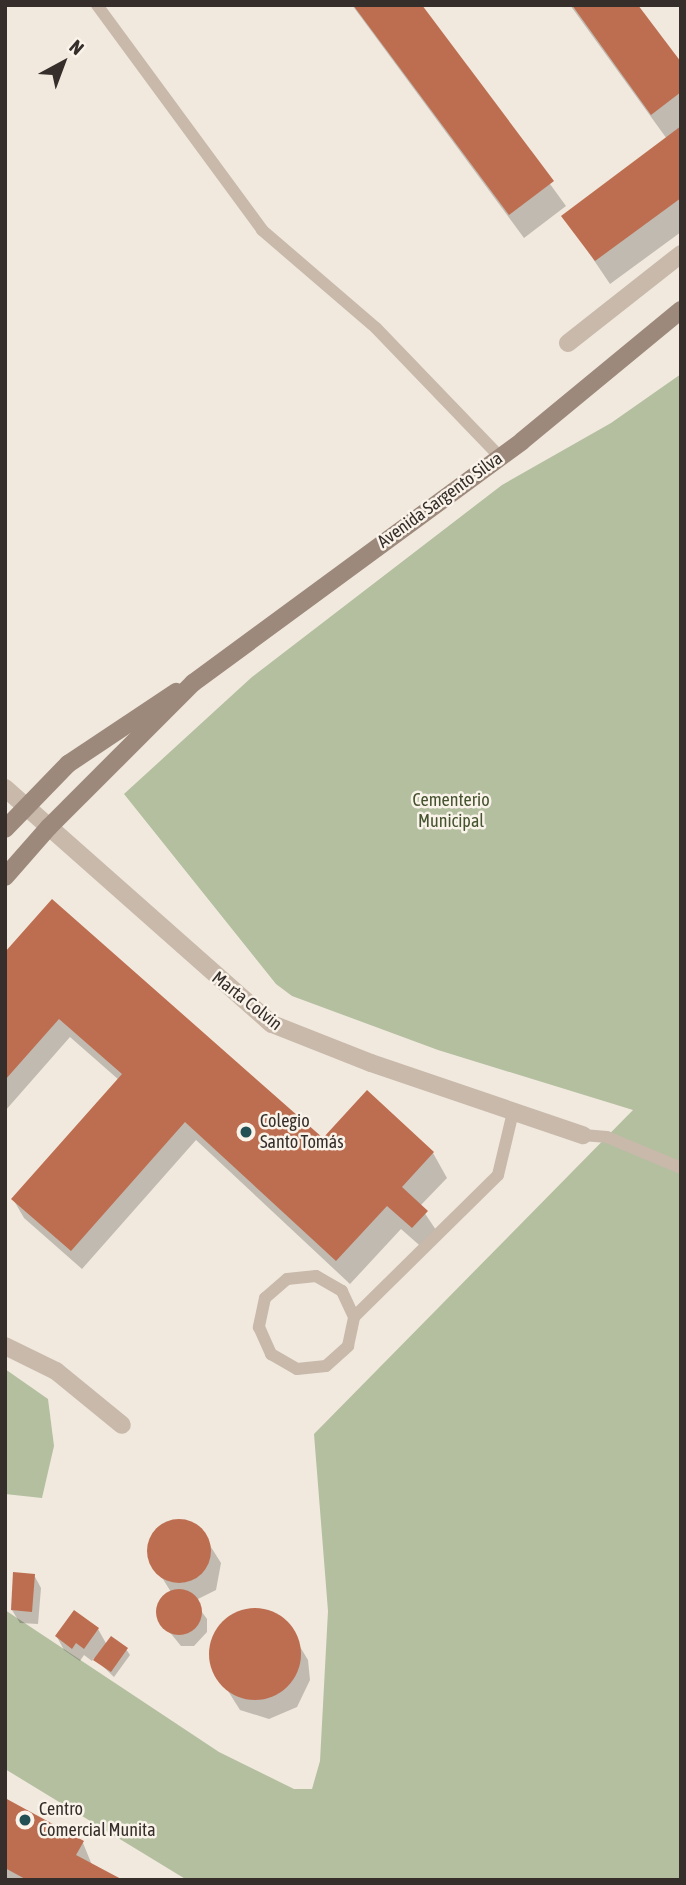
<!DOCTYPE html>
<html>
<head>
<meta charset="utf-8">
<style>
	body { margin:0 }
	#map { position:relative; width:686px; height:1885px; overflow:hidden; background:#f1e9de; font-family:"Asap Condensed",sans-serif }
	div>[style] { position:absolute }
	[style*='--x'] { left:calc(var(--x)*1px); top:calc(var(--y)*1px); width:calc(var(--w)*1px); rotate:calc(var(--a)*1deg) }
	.green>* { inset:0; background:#b3bf9f }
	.shadow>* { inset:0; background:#0003 }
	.building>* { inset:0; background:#bd6e50 }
	.round { border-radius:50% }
	.service>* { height:12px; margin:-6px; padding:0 6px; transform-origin:6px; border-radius:6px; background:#c8b9ab }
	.minor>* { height:18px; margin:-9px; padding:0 9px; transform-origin:9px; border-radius:9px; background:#c8b9ab }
	.secondary>* { height:18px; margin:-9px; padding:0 9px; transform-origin:9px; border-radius:9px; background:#9c897c }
	.dots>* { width:19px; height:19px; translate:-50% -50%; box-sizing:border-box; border:4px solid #f9f3ea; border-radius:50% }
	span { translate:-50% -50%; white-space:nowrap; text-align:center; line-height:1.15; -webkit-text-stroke:5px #f9f3ea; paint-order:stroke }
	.street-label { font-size:18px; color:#362e2a }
	.park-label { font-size:18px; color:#45532f }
	.poi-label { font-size:18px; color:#362e2a }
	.left { translate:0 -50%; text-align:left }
	.frame { position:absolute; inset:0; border:7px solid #362e2a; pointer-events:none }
	.north { position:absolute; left:28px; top:28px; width:70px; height:70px; -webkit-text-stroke:5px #f9f3ea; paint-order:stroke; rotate:41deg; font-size:19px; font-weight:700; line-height:28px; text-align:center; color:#362e2a }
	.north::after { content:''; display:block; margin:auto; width:24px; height:32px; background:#362e2a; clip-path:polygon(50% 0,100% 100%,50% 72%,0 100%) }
</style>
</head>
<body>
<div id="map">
	<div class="green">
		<i style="clip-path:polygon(681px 374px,681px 1880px,187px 1880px,5px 1769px,5px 1610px,219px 1752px,294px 1789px,312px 1789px,320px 1761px,328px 1611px,314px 1434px,633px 1110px,438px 1050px,292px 996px,276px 984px,124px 794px,252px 677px,502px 485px,611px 423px)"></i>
		<i style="clip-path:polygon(5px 1369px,48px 1399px,54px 1446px,42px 1498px,5px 1494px)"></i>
	</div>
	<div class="shadow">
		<i style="clip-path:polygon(352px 5px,420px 5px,566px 206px,524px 238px)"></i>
		<i style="clip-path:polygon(570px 5px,636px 5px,681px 65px,681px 232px,610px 284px,564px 216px,667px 139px)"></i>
		<i style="clip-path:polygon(5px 954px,323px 1140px,433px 1153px,447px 1178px,420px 1206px,440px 1236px,426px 1251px,401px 1229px,350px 1284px,196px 1140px,82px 1269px,24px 1218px,13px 1199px,119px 1080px,70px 1037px,5px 1111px)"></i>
		<i style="clip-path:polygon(182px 1520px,199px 1528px,221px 1563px,216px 1590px,194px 1601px,207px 1619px,207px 1632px,194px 1646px,181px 1646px,159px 1619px,161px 1600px,171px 1592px,148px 1555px,157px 1529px)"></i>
		<i style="clip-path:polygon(34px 1575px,41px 1588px,38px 1624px,20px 1623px,12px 1610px)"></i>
		<i style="clip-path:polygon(247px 1611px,267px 1612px,285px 1622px,308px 1660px,310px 1680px,297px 1707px,269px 1719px,240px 1710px,211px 1664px,212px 1644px,221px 1626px)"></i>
		<i style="clip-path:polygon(98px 1629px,107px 1645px,126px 1649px,130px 1655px,114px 1677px,94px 1658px,92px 1661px,84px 1655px,80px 1661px,64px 1650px,57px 1637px)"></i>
		<i style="clip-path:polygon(5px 1800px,83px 1843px,92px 1865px,122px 1880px,5px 1880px)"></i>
	</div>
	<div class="building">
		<i style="clip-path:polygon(353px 5px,422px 5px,554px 181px,509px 215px)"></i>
		<i style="clip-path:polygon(572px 5px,638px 5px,681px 62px,681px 92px,651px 115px)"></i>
		<i style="clip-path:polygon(681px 126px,681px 198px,595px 261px,561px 216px)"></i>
		<i style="clip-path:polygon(52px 899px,323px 1138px,367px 1090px,434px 1152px,402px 1187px,428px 1211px,412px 1228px,387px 1206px,336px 1261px,185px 1122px,71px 1251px,11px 1199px,122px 1074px,59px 1019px,5px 1080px,5px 952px)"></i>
		<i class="round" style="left:147px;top:1519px;width:64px;height:64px"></i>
		<i style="clip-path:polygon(13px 1572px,35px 1574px,32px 1612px,11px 1610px)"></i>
		<i class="round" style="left:156px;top:1589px;width:46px;height:46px"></i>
		<i class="round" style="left:209px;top:1608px;width:92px;height:92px"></i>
		<i style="clip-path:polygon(74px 1610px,99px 1628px,84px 1649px,76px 1643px,72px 1649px,55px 1636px)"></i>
		<i style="clip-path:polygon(111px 1636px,128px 1648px,111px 1672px,93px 1660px)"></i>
		<i style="clip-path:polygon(5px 1798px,84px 1841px,76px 1855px,123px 1880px,27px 1880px,5px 1868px)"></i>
	</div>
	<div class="service">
		<i style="--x:97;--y:5;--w:279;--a:53.7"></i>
		<i style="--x:262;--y:230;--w:150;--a:40.7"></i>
		<i style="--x:376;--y:328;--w:179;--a:46.1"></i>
		<i style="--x:583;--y:1135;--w:24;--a:5"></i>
		<i style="--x:607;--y:1137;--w:80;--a:22.7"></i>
		<i style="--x:354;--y:1317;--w:29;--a:-115"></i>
		<i style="--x:342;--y:1291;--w:30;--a:-150"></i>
		<i style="--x:316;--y:1276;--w:29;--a:174"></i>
		<i style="--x:287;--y:1279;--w:29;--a:139"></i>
		<i style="--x:265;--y:1298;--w:30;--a:102"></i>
		<i style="--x:259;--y:1327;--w:30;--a:66"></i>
		<i style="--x:271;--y:1354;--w:30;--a:30"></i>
		<i style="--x:297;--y:1369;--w:29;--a:-6"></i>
		<i style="--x:326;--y:1366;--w:30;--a:-42"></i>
		<i style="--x:348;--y:1346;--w:30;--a:-78"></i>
		<i style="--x:354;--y:1317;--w:202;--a:-44.6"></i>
		<i style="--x:498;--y:1175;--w:65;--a:-76.6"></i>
	</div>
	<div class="minor">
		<i style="--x:568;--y:343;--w:144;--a:-38.2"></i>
		<i style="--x:5;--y:788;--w:356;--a:41.5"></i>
		<i style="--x:272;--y:1024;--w:106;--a:21.5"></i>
		<i style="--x:371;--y:1063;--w:224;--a:18.8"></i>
		<i style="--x:5;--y:1346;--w:57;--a:26.1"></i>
		<i style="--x:56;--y:1371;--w:85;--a:39.3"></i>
	</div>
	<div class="secondary">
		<i style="--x:5;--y:829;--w:91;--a:-45.9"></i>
		<i style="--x:68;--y:764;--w:130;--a:-33.7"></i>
		<i style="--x:5;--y:877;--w:67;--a:-48.7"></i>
		<i style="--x:49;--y:827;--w:204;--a:-45"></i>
		<i style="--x:193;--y:683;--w:408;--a:-36.3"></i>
		<i style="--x:522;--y:441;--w:206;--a:-39.5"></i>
	</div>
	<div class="dots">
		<i style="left:246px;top:1132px;background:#225055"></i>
		<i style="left:25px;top:1820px;background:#225055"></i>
	</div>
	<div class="street-label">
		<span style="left:440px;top:500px;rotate:-36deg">Avenida Sargento Silva</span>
		<span style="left:247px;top:1001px;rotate:38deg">Marta Colvin</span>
	</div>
	<div class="park-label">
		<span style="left:451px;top:811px">Cementerio<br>Municipal</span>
	</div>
	<div class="poi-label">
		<span class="left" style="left:260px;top:1132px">Colegio<br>Santo Tomás</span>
		<span class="left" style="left:39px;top:1820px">Centro<br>Comercial Munita</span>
	</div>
	<div class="frame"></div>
	<div class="north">N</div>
</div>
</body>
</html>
